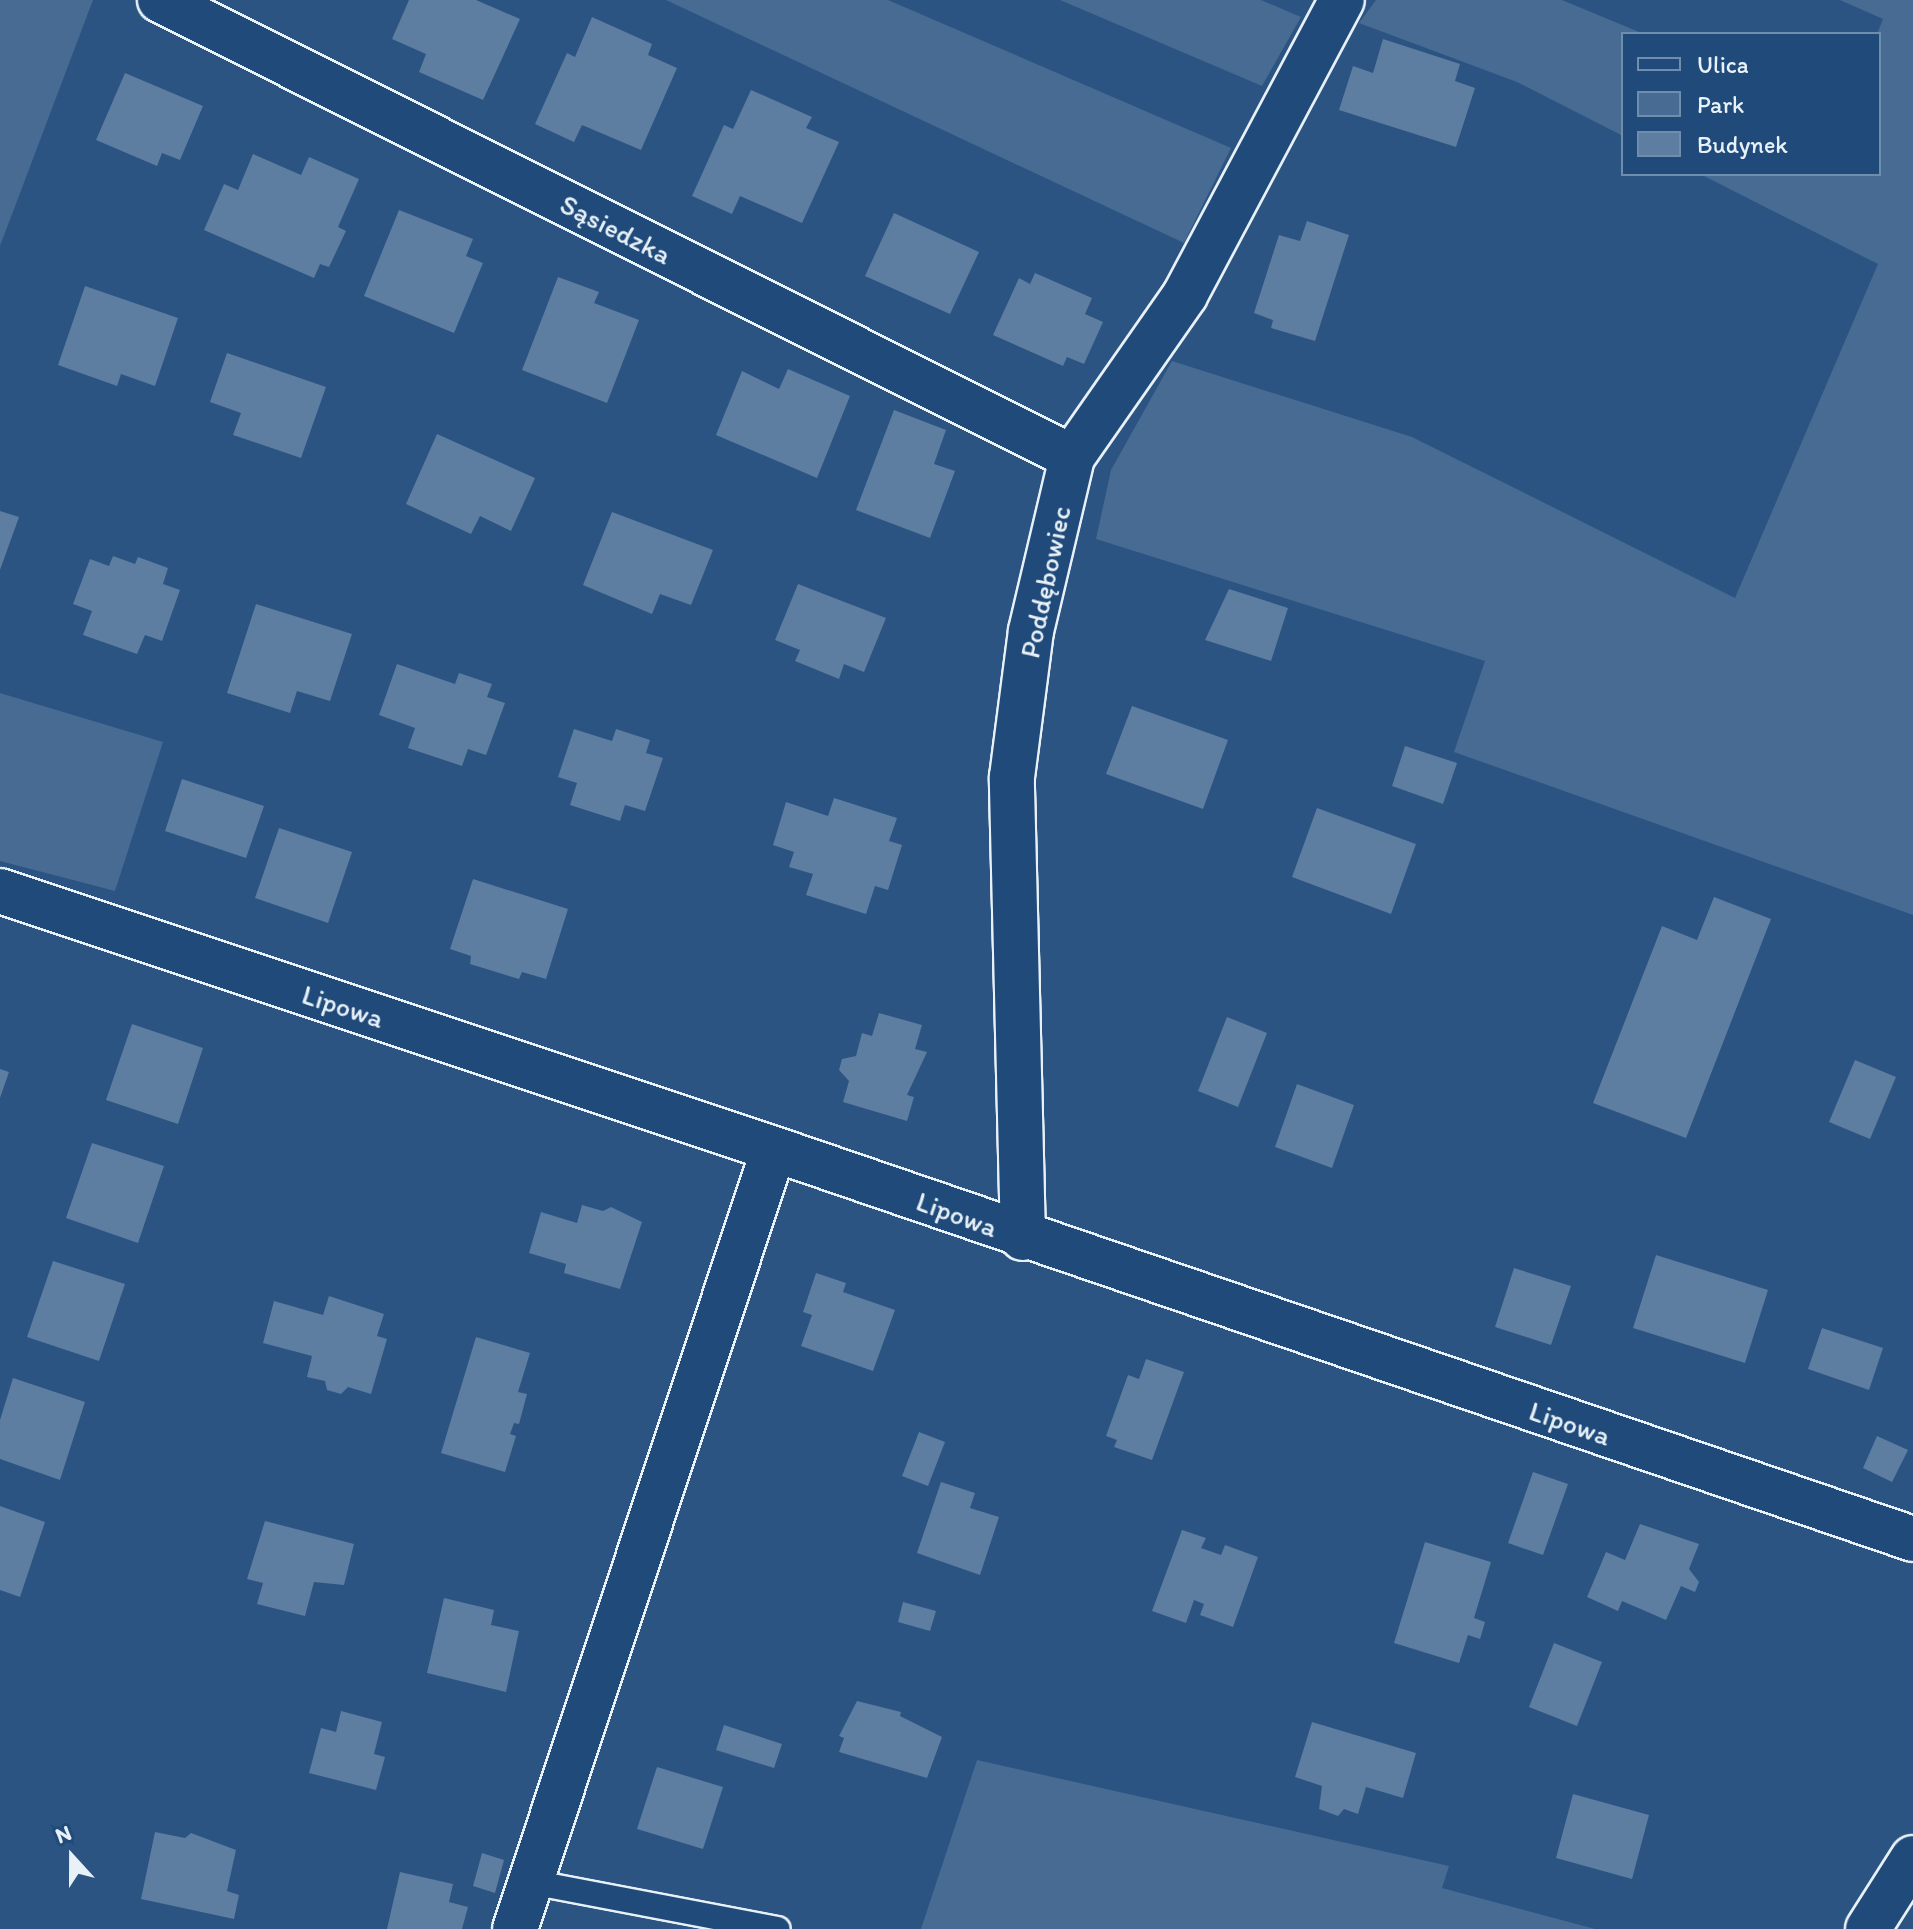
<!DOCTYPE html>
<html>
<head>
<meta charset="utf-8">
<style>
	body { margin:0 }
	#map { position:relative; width:1913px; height:1929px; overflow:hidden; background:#2b5482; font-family:Itim,sans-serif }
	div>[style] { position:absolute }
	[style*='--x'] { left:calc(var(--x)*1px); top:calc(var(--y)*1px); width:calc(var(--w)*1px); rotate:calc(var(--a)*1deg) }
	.green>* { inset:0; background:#476b93 }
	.building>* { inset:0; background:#5d7da1 }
	.roads { filter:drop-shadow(2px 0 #e8f1f8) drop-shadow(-2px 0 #e8f1f8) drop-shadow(0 2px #e8f1f8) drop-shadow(0 -2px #e8f1f8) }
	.lane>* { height:24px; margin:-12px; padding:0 12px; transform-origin:12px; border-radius:12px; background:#1f4a7a }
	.street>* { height:44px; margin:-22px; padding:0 22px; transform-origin:22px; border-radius:22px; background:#1f4a7a }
	.secondary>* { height:44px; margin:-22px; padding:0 22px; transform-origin:22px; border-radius:22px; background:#1f4a7a }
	span { translate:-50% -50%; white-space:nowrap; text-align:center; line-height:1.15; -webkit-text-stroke:6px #1f4a7a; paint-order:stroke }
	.street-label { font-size:28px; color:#e8f1f8 }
	.legend { position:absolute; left:1621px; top:32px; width:260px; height:144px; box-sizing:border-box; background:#1f4a7a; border:2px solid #6f8dac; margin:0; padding:10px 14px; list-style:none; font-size:24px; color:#e8f1f8 }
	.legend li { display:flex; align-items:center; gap:16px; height:40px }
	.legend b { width:40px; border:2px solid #6f8dac }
	.north { position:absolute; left:32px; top:1817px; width:80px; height:80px; -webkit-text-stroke:6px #1f4a7a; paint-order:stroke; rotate:339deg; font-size:22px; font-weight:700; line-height:32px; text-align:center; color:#e8f1f8 }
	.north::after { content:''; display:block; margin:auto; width:28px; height:36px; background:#e8f1f8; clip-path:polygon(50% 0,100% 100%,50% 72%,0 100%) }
</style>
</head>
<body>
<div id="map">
	<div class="green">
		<i style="clip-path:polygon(0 0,93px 0,0 246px)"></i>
		<i style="clip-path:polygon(666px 0,888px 0,1231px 148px,1184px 243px)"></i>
		<i style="clip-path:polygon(1060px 0,1261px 0,1301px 17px,1262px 86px)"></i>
		<i style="clip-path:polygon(1376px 0,1562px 0,1644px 34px,1623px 34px,1623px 136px,1517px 82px,1359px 23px)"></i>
		<i style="clip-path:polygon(1840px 0,1913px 0,1913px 915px,1454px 752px,1485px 661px,1096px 539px,1111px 470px,1172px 361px,1412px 437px,1735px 598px,1878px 264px,1700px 174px,1879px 174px,1877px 34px,1883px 19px)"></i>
		<i style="clip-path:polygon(0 693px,163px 742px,115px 891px,0 861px)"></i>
		<i style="clip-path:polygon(977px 1760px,1449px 1866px,1442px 1888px,1595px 1929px,921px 1929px)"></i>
	</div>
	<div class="building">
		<i style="clip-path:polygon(409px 0,476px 0,520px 19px,483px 100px,419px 72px,426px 54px,392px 39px)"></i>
		<i style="clip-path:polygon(592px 17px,652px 44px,648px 55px,677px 68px,641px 150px,582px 125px,574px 142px,535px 124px,567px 53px,575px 57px)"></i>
		<i style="clip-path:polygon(1383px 39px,1460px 64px,1455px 81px,1475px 88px,1456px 147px,1339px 110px,1353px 66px,1373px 73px)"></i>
		<i style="clip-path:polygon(125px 73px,203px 106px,180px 160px,162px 153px,157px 166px,96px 140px)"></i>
		<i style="clip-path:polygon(751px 90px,812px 117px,806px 128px,839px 142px,802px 223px,740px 196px,732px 214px,692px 196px,724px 125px,733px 129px)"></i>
		<i style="clip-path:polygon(253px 154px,301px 175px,309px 157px,359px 179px,338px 227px,346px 231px,329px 267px,320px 264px,314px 278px,204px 230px,224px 184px,238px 190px)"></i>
		<i style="clip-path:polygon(399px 210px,473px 239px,466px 256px,483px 263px,454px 333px,364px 296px)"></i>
		<i style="clip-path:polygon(894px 213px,979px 252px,950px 314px,865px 276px)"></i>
		<i style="clip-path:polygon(1307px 221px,1349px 235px,1315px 341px,1271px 328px,1273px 320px,1254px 313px,1279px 235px,1300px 241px)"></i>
		<i style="clip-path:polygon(1035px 273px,1092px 298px,1085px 314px,1103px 322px,1084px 364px,1067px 357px,1063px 366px,993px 335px,1019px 278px,1030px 284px)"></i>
		<i style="clip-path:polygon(558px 277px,599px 292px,594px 303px,639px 320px,607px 403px,522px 370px)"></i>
		<i style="clip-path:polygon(85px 286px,178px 318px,155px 386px,121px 374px,117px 386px,58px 365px)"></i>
		<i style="clip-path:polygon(227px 353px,326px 387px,301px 458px,233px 435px,241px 413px,210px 402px)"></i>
		<i style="clip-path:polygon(788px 369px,850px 396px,817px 478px,716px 435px,742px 371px,779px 389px)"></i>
		<i style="clip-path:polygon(894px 410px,946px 430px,934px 464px,955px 471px,930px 538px,856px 510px)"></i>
		<i style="clip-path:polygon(437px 434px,535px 478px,511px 531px,480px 516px,471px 534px,406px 504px)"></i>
		<i style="clip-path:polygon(0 511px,19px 517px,0 570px)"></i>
		<i style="clip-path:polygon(612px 512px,713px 550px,691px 605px,660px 594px,652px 614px,583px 585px)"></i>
		<i style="clip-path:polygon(113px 556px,135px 564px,138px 557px,168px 568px,163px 584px,180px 590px,162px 641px,145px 635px,137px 654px,83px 635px,92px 611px,73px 604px,90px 559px,109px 566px)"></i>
		<i style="clip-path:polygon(798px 584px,886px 618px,864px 672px,844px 664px,839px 679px,795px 661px,800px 650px,775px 640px)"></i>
		<i style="clip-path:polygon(1229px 589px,1288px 608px,1271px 661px,1205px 640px)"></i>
		<i style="clip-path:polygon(256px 604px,352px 634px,330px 701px,297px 691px,290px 713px,227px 693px)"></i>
		<i style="clip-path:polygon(397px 664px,455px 684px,459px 673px,492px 684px,487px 697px,505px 703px,486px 755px,468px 749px,462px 766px,408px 748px,415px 728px,379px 715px)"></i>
		<i style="clip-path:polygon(1132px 706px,1228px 740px,1203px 809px,1106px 774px)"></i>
		<i style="clip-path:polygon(574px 729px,612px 741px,616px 729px,650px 740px,646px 753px,663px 758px,645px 811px,625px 805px,620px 821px,570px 805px,577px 783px,558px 777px)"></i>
		<i style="clip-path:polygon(1405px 746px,1457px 763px,1443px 804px,1392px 786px)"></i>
		<i style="clip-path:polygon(182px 779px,264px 806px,246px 858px,165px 831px)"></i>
		<i style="clip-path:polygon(834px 798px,897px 818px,889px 841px,902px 845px,888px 890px,875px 886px,866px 914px,806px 895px,813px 874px,789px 867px,794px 852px,773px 845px,786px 802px,828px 816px)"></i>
		<i style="clip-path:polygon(1317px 808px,1416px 844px,1391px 914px,1292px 877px)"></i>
		<i style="clip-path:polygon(279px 828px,352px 852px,328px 923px,255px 898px)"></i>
		<i style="clip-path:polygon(473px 879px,568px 909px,546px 979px,522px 972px,519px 979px,470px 964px,471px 956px,450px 949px)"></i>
		<i style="clip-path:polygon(1714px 897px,1771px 919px,1686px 1138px,1593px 1103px,1662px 926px,1697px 940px)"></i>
		<i style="clip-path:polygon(879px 1013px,922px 1025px,915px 1049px,927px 1052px,907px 1095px,914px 1097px,907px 1121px,843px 1102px,849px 1081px,839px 1070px,842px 1059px,856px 1056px,862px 1033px,872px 1036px)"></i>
		<i style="clip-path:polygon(1227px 1017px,1267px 1033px,1238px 1107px,1198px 1091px)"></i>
		<i style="clip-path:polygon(132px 1024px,203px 1048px,178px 1124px,106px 1100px)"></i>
		<i style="clip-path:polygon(1855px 1060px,1896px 1077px,1870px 1139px,1829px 1122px)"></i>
		<i style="clip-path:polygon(0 1069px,9px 1072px,0 1098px)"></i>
		<i style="clip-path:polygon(1297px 1084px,1354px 1105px,1332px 1168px,1275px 1147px)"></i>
		<i style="clip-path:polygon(92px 1143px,164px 1166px,138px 1243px,66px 1218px)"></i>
		<i style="clip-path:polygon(582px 1205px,603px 1211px,611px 1207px,642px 1222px,620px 1289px,564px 1273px,566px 1264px,529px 1253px,541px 1212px,577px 1223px)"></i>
		<i style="clip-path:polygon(1656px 1255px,1768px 1290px,1745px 1363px,1633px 1328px)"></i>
		<i style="clip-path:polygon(53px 1261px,125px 1284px,99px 1361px,27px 1337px)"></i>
		<i style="clip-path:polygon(1514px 1268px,1571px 1286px,1551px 1345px,1495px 1327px)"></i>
		<i style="clip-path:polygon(816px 1273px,846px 1283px,843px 1292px,895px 1310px,873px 1371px,801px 1346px,812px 1315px,803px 1312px)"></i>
		<i style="clip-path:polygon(329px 1296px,384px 1314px,377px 1336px,387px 1339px,371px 1394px,348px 1387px,341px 1394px,327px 1390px,325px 1381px,307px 1377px,312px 1356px,263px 1343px,274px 1301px,323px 1315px)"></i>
		<i style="clip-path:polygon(1822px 1328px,1883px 1348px,1869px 1390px,1808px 1369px)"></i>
		<i style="clip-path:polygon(476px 1337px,530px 1353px,518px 1392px,527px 1394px,519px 1424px,514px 1423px,510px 1434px,516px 1436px,505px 1472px,441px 1453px)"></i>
		<i style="clip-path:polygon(1146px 1359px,1184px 1372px,1152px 1460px,1114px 1447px,1117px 1440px,1106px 1436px,1128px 1375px,1139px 1379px)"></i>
		<i style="clip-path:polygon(13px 1378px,85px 1402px,60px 1480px,0 1459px,0 1420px)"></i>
		<i style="clip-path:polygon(919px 1432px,945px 1442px,928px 1486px,902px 1476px)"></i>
		<i style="clip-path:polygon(1877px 1436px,1908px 1450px,1892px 1482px,1863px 1468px)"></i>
		<i style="clip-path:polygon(1533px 1472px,1568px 1484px,1543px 1555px,1508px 1543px)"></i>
		<i style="clip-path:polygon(941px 1482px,975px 1493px,970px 1508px,999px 1517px,980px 1575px,917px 1553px)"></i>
		<i style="clip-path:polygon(0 1506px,45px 1522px,20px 1597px,0 1590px)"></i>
		<i style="clip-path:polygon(265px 1521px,354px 1544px,344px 1585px,314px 1582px,305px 1616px,257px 1604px,263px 1583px,247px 1579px)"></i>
		<i style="clip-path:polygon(1640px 1524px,1699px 1544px,1689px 1569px,1699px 1582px,1695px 1592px,1681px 1586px,1666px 1620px,1622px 1601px,1618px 1611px,1587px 1597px,1606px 1552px,1625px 1560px)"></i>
		<i style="clip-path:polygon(1182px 1530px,1206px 1538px,1201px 1548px,1221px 1555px,1225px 1545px,1258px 1557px,1233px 1627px,1200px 1615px,1204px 1604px,1194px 1600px,1186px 1623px,1152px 1611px)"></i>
		<i style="clip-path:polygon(1425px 1542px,1491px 1562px,1474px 1618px,1485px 1622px,1480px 1639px,1468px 1635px,1459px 1663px,1394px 1643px)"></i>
		<i style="clip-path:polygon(444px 1598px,494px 1610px,491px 1625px,519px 1631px,506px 1692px,427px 1673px)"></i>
		<i style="clip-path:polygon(903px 1602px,936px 1611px,930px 1631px,898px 1622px)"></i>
		<i style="clip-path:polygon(1554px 1643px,1602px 1662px,1577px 1726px,1529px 1707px)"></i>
		<i style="clip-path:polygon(857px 1701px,901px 1712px,900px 1716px,942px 1737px,927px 1778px,839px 1752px,844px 1738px,839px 1736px)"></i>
		<i style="clip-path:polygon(341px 1711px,382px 1722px,374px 1754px,385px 1757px,376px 1790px,309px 1773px,321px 1728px,336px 1732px)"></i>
		<i style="clip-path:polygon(1312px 1722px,1416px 1753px,1403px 1798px,1366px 1787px,1358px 1814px,1344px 1809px,1338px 1816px,1319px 1809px,1322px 1786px,1295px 1777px)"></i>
		<i style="clip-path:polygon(724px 1725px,782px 1744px,774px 1768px,716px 1750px)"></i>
		<i style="clip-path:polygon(657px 1767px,723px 1787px,703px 1849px,637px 1829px)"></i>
		<i style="clip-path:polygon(1573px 1794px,1649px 1815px,1632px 1879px,1556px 1858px)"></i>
		<i style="clip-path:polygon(155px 1832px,185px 1838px,191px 1833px,236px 1850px,227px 1891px,239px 1895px,234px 1919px,141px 1899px)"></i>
		<i style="clip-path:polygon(482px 1853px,504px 1860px,495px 1893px,473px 1886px)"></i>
		<i style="clip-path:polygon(400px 1872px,453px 1884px,449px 1902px,468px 1907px,462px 1929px,387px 1929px)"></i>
	</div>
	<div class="roads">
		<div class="lane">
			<i style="--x:531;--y:1882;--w:251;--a:10.8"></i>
		</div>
		<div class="street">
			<i style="--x:160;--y:0;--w:1020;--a:26.62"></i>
			<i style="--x:0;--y:891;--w:816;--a:18.43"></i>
			<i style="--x:774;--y:1149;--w:1204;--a:18.9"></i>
			<i style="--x:1023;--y:1238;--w:461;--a:-91.4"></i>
			<i style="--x:1012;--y:777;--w:147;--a:-82.6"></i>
			<i style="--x:1031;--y:631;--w:179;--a:-76.7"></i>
			<i style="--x:1072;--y:457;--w:198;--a:-55.1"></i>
			<i style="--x:1185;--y:295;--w:334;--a:-62"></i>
			<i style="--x:515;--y:1929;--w:822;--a:-71.63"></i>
		</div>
		<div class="secondary">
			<i style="--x:1868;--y:1929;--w:84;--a:-57.6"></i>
		</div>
	</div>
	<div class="street-label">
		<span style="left:616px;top:229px;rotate:27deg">Sąsiedzka</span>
		<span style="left:1045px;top:582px;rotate:-78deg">Poddębowiec</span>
		<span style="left:343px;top:1006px;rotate:18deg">Lipowa</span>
		<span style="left:957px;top:1214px;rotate:20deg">Lipowa</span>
		<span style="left:1570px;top:1423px;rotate:19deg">Lipowa</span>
	</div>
	<ul class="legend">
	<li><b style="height:10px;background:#1f4a7a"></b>Ulica</li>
	<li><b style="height:22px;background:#476b93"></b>Park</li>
	<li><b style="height:22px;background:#5d7da1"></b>Budynek</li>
	</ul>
	<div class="north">N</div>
</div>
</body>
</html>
